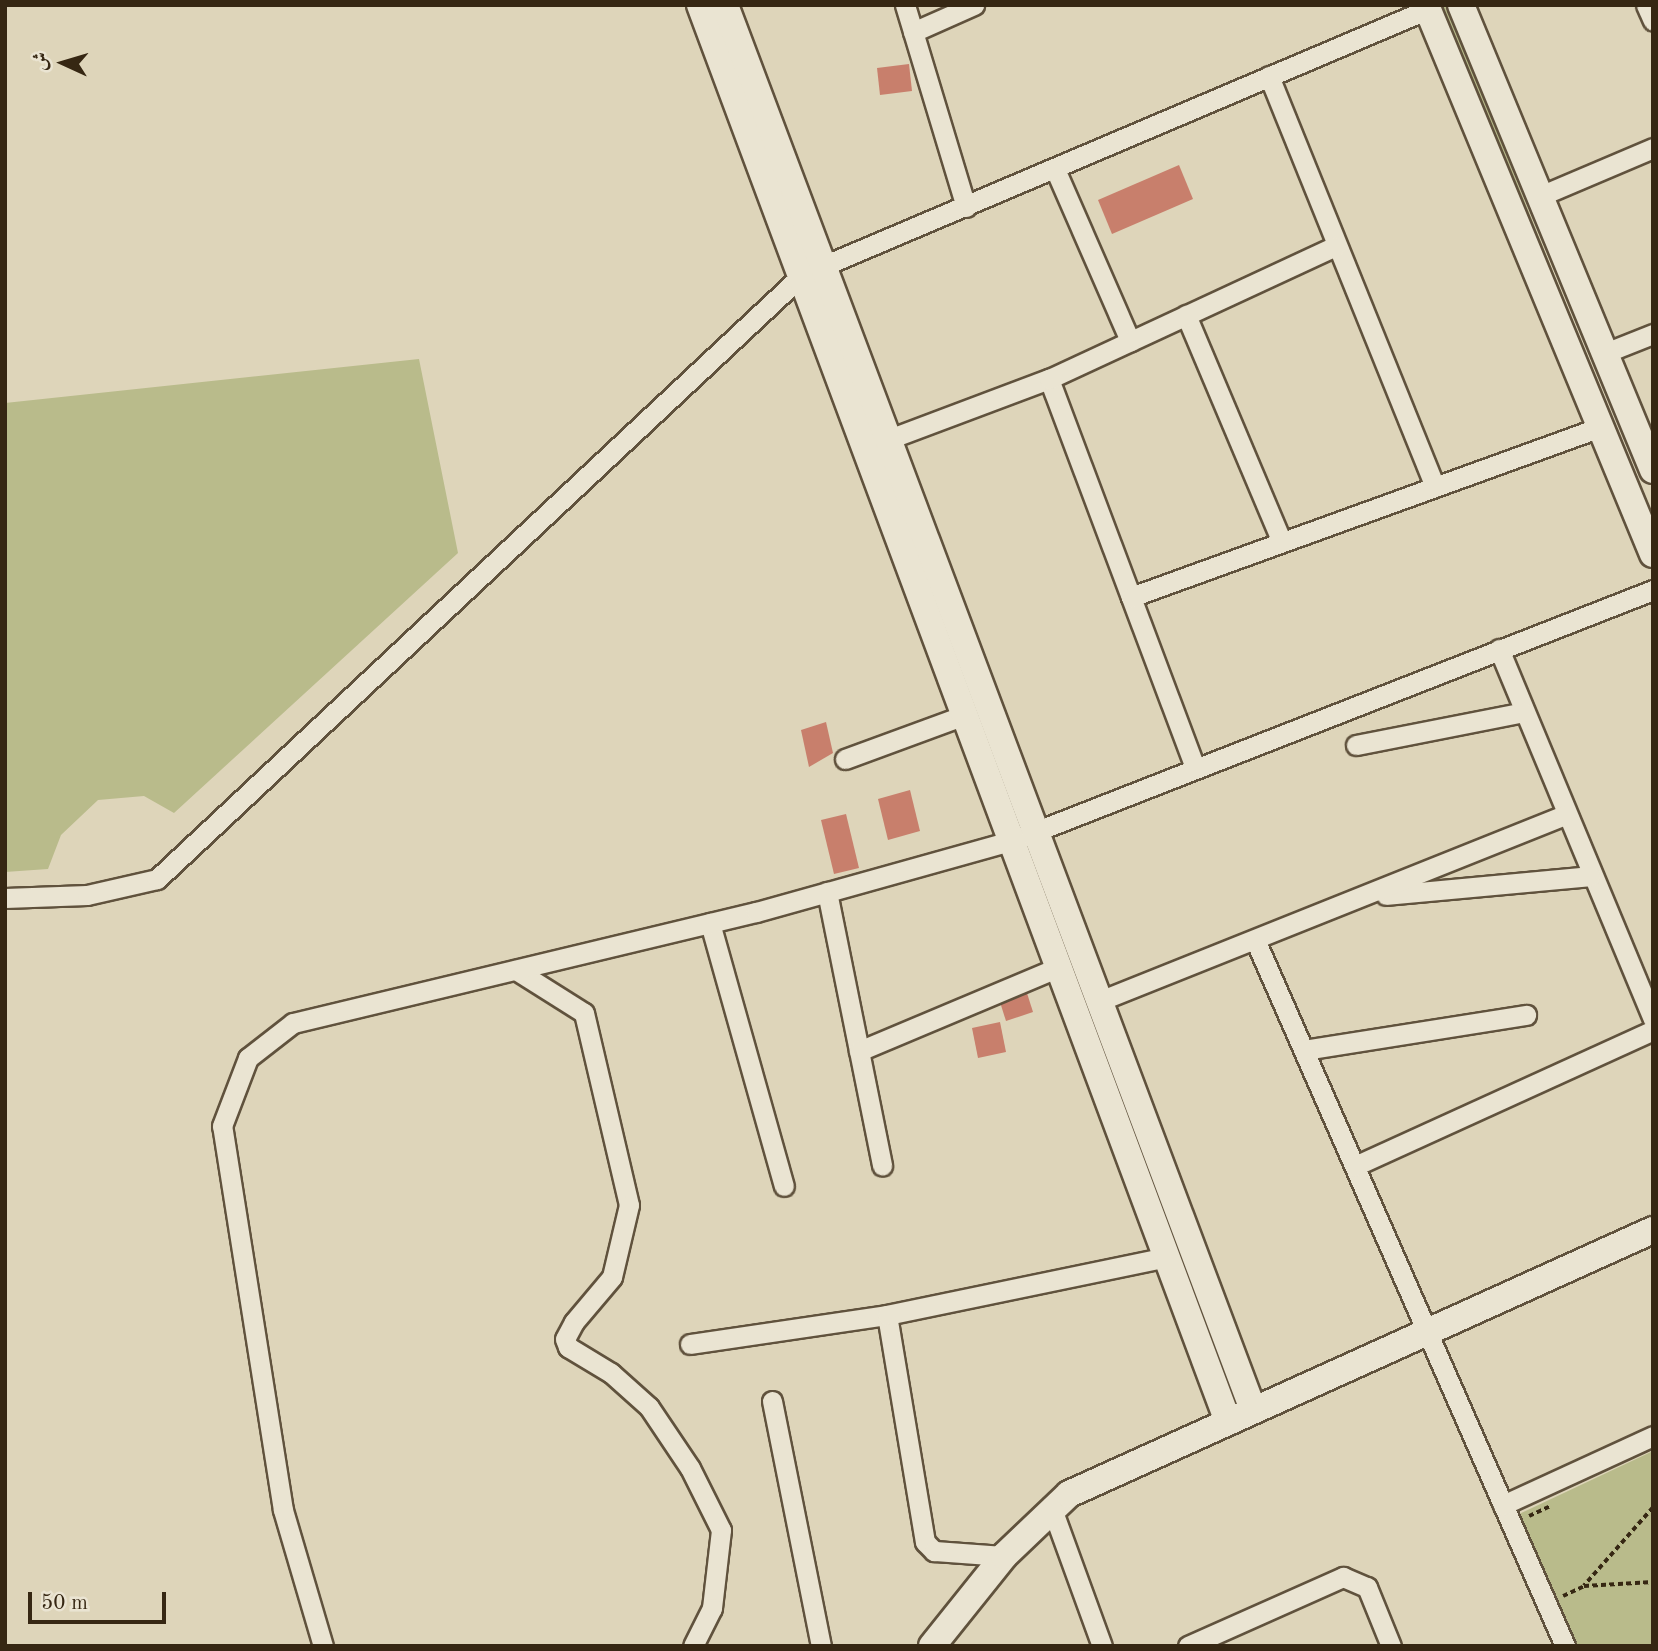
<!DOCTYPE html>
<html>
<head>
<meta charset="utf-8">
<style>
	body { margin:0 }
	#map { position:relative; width:1658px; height:1651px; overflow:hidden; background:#ded5ba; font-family:"Old Standard TT",Amiri,serif }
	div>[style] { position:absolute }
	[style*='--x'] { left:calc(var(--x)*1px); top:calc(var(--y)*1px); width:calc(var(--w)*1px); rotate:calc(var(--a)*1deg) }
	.green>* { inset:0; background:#b9bb8b }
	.building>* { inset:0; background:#c87f6c }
	.path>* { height:3.5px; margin-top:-1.75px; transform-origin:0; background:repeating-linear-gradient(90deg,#362713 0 5px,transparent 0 8.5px) }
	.roads { filter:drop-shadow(2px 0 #60523d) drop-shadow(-2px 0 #60523d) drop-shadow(0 2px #60523d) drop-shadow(0 -2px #60523d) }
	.street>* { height:19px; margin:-9.5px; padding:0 9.5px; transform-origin:9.5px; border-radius:9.5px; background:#eae4d2 }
	.secondary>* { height:26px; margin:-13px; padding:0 13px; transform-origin:13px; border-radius:13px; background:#eae4d2 }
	span { translate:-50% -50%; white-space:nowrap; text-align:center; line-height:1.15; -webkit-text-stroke:7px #eae4d2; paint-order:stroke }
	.frame { position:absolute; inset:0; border:7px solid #362713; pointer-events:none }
	.north { position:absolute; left:28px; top:28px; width:70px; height:70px; -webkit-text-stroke:5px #eae4d2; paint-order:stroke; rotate:274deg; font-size:19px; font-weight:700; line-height:28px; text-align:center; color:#362713 }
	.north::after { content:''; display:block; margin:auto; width:24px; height:32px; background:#362713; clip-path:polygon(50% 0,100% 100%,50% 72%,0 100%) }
	.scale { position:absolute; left:28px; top:1592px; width:138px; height:32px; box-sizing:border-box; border:4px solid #362713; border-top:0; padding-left:9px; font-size:21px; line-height:24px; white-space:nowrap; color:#362713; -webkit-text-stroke:5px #eae4d2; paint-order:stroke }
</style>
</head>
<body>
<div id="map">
	<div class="green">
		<i style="clip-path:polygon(1437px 5px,1446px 5px,1614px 424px,1608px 423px)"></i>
		<i style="clip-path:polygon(419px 359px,458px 553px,174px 813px,144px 796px,98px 800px,61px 835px,48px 869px,5px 872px,5px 403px)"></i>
		<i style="clip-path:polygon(1653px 1451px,1653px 1646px,1577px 1646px,1519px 1514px)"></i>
	</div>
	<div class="building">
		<i style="clip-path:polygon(909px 64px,912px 91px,880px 95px,877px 68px)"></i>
		<i style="clip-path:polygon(1179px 165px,1193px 199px,1112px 234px,1098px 200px)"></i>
		<i style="clip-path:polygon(826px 722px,833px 753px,809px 767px,801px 730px)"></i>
		<i style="clip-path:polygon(910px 790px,920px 831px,888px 840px,878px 799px)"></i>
		<i style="clip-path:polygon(846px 814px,859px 868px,834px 874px,821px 820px)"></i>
		<i style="clip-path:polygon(1026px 990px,1033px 1012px,1006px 1021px,999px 999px)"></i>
		<i style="clip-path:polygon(1000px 1022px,1006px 1052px,978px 1058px,972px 1028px)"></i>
	</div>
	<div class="path">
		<i style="--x:1653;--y:1508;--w:104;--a:131.5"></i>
		<i style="--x:1584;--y:1586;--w:69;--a:-3.3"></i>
		<i style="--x:1529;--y:1516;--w:23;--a:-25"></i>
		<i style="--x:1563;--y:1596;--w:23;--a:-25"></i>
	</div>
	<div class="roads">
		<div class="street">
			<i style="--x:905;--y:5;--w:211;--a:73.2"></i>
			<i style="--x:1646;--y:5;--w:17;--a:66"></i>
			<i style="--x:913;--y:32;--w:67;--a:-23.9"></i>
			<i style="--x:1269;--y:76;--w:443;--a:68"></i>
			<i style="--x:1055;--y:169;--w:188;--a:66.4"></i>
			<i style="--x:1540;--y:196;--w:123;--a:-23"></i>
			<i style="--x:1186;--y:315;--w:246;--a:67.1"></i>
			<i style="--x:1605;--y:353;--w:52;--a:-21.6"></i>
			<i style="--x:1049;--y:379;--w:412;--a:69.4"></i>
			<i style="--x:889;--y:439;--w:171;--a:-20.6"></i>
			<i style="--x:1049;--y:379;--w:315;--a:-24.9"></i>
			<i style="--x:1131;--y:597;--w:499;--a:-19.9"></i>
			<i style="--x:1499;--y:649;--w:401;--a:67.4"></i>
			<i style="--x:1356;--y:745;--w:171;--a:-11.1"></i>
			<i style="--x:845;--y:759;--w:130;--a:-20.2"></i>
			<i style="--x:827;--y:892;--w:279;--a:78.6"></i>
			<i style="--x:1386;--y:895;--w:205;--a:-5.3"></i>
			<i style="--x:5;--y:898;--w:82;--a:-2.1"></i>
			<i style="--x:87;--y:895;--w:72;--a:-12.9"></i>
			<i style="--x:157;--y:879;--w:884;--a:-43.12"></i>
			<i style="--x:802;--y:275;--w:680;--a:-23.02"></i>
			<i style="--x:710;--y:923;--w:273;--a:74.3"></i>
			<i style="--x:1256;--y:942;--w:769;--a:66.3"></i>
			<i style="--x:516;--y:970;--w:80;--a:32.3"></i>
			<i style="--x:584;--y:1013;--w:197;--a:76.8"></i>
			<i style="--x:629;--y:1205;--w:74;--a:103.3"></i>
			<i style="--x:612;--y:1277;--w:59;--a:130.2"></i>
			<i style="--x:574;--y:1322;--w:19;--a:118"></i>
			<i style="--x:565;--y:1339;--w:9;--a:69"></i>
			<i style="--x:568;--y:1347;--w:50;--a:31.2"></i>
			<i style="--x:611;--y:1373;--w:51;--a:41.8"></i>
			<i style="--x:649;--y:1407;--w:73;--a:56.1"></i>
			<i style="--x:690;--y:1468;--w:69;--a:63.4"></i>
			<i style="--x:721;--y:1530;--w:79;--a:96.6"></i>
			<i style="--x:712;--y:1608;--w:42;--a:116.6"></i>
			<i style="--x:1102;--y:1000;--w:498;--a:-21.8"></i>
			<i style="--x:1304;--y:1050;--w:225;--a:-9"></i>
			<i style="--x:859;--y:1051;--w:219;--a:-22.8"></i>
			<i style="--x:1355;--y:1166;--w:328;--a:-24.5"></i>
			<i style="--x:887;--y:1315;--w:230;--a:80.5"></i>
			<i style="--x:925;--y:1542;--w:13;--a:45"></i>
			<i style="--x:934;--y:1551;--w:70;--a:4.1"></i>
			<i style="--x:690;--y:1344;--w:199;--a:-8.4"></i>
			<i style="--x:887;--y:1315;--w:287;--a:-11.7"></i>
			<i style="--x:772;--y:1401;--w:250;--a:78.7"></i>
			<i style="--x:1503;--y:1505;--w:165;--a:-24.7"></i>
			<i style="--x:1051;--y:1506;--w:149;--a:70"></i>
			<i style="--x:323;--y:1646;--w:142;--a:-106.4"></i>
			<i style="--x:283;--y:1510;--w:389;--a:-99"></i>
			<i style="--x:222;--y:1126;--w:73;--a:-69.1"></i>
			<i style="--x:248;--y:1058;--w:57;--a:-37.9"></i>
			<i style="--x:293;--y:1023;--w:476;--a:-13.5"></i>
			<i style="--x:756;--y:912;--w:268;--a:-15.6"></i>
			<i style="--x:1014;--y:840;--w:686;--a:-21.37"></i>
			<i style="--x:1188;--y:1646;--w:170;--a:-24"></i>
			<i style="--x:1343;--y:1577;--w:26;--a:23"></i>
			<i style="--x:1367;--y:1587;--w:64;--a:67.9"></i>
		</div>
		<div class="secondary">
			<i style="--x:700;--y:5;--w:1512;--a:69.56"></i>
			<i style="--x:725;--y:5;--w:1501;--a:69.4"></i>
			<i style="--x:1426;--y:5;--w:594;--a:67.54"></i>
			<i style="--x:1461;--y:5;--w:503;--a:67.56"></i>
			<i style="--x:932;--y:1646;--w:115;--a:-51.3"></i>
			<i style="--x:1004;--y:1556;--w:90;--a:-43.6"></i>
			<i style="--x:1069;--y:1494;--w:641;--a:-24.33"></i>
		</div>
	</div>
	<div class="frame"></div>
	<div class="north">ش</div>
	<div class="scale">50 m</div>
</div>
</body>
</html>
